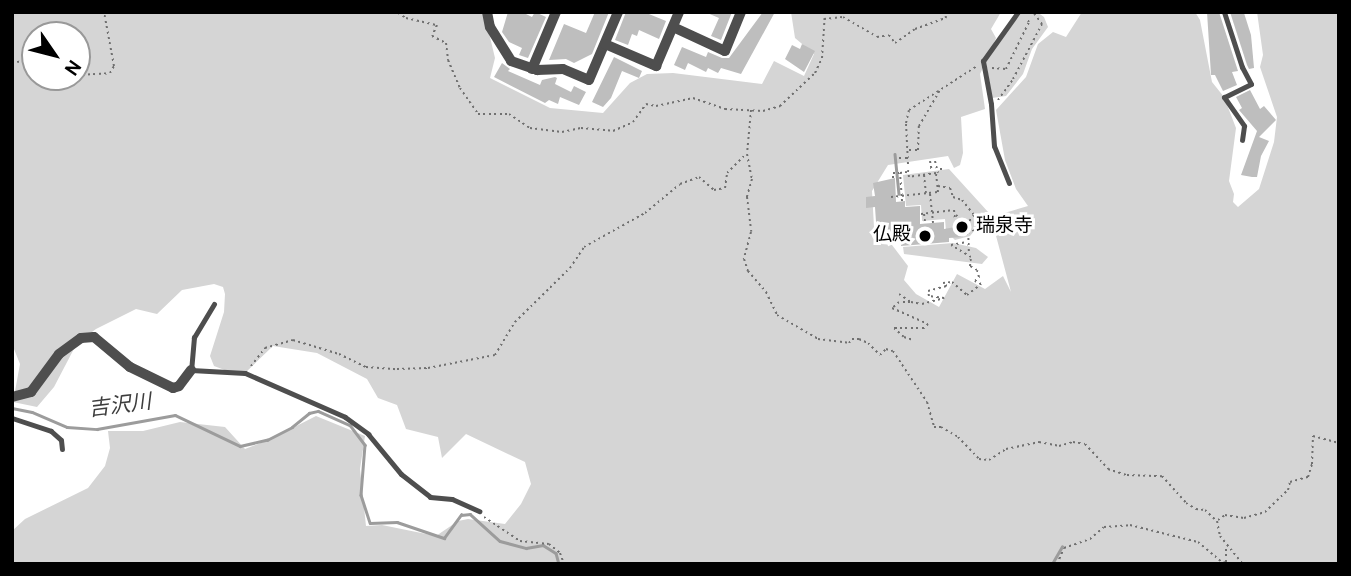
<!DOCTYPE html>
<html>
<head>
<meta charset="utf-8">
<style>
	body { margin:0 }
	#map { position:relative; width:1351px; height:576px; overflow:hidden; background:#fff; font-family:Overpass,"Noto Sans JP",sans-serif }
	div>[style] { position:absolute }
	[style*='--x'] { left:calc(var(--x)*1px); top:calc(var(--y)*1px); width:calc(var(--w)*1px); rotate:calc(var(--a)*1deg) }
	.green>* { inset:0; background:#d5d5d5 }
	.stream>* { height:2.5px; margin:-1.25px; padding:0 1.25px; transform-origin:1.25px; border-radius:1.25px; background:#9c9c9c }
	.building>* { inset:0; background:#bebebe }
	.path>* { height:2px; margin-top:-1px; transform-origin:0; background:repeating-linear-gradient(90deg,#707070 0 2px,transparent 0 5.5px) }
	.service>* { height:5px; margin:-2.5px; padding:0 2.5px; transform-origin:2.5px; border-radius:2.5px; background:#4e4e4e }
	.minor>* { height:10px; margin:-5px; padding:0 5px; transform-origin:5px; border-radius:5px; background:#4e4e4e }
	.dots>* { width:19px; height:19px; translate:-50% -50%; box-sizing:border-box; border:4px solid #fff; border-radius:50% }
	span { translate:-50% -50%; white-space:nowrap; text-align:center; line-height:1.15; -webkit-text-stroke:6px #fff; paint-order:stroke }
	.poi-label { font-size:19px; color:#000 }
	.left { translate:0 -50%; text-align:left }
	.right { translate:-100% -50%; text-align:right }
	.water-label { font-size:21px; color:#3d3d3d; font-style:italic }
	.frame { position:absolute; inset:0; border:14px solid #000; pointer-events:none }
	.north { position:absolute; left:21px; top:21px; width:70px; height:70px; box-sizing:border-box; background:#fff; border:2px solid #999; border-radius:50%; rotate:125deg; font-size:19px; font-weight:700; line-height:28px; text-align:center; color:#000 }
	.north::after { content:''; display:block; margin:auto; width:24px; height:32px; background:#000; clip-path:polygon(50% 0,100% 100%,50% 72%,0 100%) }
</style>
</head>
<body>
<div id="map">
	<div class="green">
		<i style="clip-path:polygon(evenodd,12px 12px,484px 12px,495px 58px,490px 78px,550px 108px,603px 113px,630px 83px,647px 74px,673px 73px,762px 84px,774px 61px,804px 76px,814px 54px,795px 38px,791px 12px,1001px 12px,991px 29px,996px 38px,989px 55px,1022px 12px,1037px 12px,1044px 17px,1048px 27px,1032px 49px,1023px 74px,1006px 96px,992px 98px,986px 61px,980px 74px,985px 109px,961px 117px,963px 153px,960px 165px,954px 168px,948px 156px,888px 165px,872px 191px,874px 227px,880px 230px,882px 244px,892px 245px,908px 266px,904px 280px,916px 294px,939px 307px,957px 274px,985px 289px,1003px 276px,1011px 292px,991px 217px,1028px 206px,1016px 189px,1005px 160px,996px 110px,1026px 77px,1038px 44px,1053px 32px,1066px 37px,1082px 12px,1195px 12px,1200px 20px,1212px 82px,1224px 97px,1236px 128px,1229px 181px,1234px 194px,1233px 202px,1238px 207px,1259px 189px,1274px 142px,1277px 117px,1260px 67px,1263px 55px,1257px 12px,1339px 12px,1339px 564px,12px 564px,12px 531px,25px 519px,88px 488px,105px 466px,110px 448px,108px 431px,143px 431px,180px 422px,225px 427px,245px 449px,271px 439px,316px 416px,365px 436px,360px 469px,366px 526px,382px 525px,436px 536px,458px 521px,468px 519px,505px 524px,521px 504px,531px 484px,525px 462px,466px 434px,442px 458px,438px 437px,406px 429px,397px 405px,378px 398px,367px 379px,317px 353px,273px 346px,245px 373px,230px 372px,214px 366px,210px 356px,224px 312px,225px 294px,223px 287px,214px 284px,182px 290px,157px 314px,136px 309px,96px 329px,77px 343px,54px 387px,37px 407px,13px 402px,20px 364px,12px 344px,12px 12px,35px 35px,77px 35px,77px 77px,35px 77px,35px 35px)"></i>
		<i style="clip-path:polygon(949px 169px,989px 213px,970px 236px,955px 240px,946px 231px,945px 219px,922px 221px,921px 205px,906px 206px,903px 175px)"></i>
		<i style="clip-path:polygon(953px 243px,976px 248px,988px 257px,982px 264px,904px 254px,903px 247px)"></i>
	</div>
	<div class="stream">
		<i style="--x:895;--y:154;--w:40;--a:84.3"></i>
		<i style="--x:12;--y:408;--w:20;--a:11"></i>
		<i style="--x:32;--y:412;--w:38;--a:23"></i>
		<i style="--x:67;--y:427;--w:30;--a:4"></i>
		<i style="--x:97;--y:429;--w:79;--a:-10.2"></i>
		<i style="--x:175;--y:415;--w:72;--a:25.5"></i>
		<i style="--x:240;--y:446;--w:28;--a:-13"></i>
		<i style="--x:267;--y:440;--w:28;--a:-27"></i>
		<i style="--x:292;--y:427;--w:22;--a:-39"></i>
		<i style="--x:309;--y:413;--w:9;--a:-13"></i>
		<i style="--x:318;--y:411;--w:35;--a:24"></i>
		<i style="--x:350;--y:425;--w:25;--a:53"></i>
		<i style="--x:365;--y:445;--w:50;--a:94.6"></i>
		<i style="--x:361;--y:495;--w:29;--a:72"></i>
		<i style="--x:370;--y:523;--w:27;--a:-2"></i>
		<i style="--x:397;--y:522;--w:50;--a:18.8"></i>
		<i style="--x:444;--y:538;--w:29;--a:-54"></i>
		<i style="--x:461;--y:515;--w:9;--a:-6"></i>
		<i style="--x:470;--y:514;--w:40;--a:42"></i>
		<i style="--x:500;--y:541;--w:27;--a:15"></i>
		<i style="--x:526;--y:548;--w:17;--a:-10"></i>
		<i style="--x:543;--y:545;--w:15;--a:32"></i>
		<i style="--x:556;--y:553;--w:11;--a:75"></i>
		<i style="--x:1052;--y:564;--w:20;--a:-60"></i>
	</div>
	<div class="building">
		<i style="clip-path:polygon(508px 12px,522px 12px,532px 17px,535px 12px,546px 17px,528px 58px,519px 55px,522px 48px,509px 42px,502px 32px)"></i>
		<i style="clip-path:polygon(595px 12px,609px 12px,592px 54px,574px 63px,566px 59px,549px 60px,564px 24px,586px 33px)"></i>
		<i style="clip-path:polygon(626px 12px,644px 12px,666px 21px,659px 39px,639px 30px,637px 36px,632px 34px,628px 45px,615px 40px)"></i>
		<i style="clip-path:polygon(705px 12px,732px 12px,721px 40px,711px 36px,719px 18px)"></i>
		<i style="clip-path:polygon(763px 12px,775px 12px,741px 74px,721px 68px,718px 73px,708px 68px,706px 72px,688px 63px,685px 70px,674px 65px,682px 47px,706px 57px,708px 52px,722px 58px,729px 58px)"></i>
		<i style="clip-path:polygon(1207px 12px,1219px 12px,1238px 71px,1232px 72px,1237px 85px,1223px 91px,1215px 75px,1211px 75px)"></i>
		<i style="clip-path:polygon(1230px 12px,1244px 13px,1251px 35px,1254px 68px,1249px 69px,1247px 65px)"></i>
		<i style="clip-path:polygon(802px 44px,815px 51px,804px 72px,785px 59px,792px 45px,800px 49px)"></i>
		<i style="clip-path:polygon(614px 57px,642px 71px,639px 78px,622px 71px,611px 98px,603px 107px,592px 102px)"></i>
		<i style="clip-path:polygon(502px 63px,510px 69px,508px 71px,540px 85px,542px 80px,555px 77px,557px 78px,555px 84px,571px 92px,574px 86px,586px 92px,579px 105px,560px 97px,558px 104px,549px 100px,545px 103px,494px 77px)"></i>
		<i style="clip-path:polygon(1250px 90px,1260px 109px,1264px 106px,1276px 120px,1259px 137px,1269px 141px,1261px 156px,1257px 177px,1252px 177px,1241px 175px,1257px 131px,1239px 110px,1242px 108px,1236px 97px)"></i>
		<i style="clip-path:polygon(895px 178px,896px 202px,905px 201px,905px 207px,920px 206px,920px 224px,944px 222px,944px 229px,961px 226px,963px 237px,949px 238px,949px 242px,901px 246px,901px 238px,884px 239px,883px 227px,876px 222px,875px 207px,866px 208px,866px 197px,875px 196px,873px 183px)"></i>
	</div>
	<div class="path">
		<i style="--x:384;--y:12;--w:14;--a:4"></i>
		<i style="--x:398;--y:13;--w:9;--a:32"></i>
		<i style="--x:406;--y:18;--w:32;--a:13"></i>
		<i style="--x:437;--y:25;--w:12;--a:114"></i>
		<i style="--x:432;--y:36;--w:16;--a:27"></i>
		<i style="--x:446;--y:43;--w:17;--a:83"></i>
		<i style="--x:448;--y:60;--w:30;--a:67"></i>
		<i style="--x:460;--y:88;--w:32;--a:55"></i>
		<i style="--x:478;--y:114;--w:31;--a:0"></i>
		<i style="--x:509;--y:114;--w:25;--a:34"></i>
		<i style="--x:530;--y:128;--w:32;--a:7"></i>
		<i style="--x:562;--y:132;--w:19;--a:-12"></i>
		<i style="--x:581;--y:128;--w:32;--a:5"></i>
		<i style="--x:613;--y:131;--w:22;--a:-24"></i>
		<i style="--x:633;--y:122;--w:22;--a:-54"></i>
		<i style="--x:646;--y:104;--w:10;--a:11"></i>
		<i style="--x:656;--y:106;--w:38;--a:-12"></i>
		<i style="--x:693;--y:98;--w:34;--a:19"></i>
		<i style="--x:725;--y:109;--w:38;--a:3"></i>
		<i style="--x:763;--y:111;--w:18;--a:-16"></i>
		<i style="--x:780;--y:106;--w:48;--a:-43.3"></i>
		<i style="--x:815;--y:73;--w:17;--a:-65"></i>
		<i style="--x:822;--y:58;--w:46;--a:-86.3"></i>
		<i style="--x:824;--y:19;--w:19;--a:-6"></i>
		<i style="--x:843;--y:17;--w:39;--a:30"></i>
		<i style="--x:877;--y:37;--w:12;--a:-9"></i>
		<i style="--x:889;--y:35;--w:10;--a:53"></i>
		<i style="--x:895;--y:43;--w:24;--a:-35"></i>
		<i style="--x:915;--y:29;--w:33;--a:-20"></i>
		<i style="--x:946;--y:18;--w:6;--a:-99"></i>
		<i style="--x:12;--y:61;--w:23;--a:7"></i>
		<i style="--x:992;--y:68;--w:14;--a:4"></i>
		<i style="--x:1006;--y:69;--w:52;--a:-63.9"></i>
		<i style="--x:1029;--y:22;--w:5;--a:-127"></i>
		<i style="--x:77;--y:75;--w:33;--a:-3"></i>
		<i style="--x:110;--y:73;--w:8;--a:-60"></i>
		<i style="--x:114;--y:66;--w:55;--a:-100.5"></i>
		<i style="--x:998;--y:100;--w:26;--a:-54"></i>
		<i style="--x:1013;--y:79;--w:62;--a:-62.2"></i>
		<i style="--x:1042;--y:24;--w:15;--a:-127"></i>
		<i style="--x:751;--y:110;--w:44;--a:95.2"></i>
		<i style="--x:747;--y:154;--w:25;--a:79"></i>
		<i style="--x:752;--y:179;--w:19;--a:106"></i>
		<i style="--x:747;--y:197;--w:35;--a:83"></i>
		<i style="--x:751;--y:232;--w:28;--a:105"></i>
		<i style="--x:744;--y:259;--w:13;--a:72"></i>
		<i style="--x:748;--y:271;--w:28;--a:49"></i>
		<i style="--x:766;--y:292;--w:25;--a:64"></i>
		<i style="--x:777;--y:315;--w:48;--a:30.3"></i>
		<i style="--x:818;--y:339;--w:31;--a:7"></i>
		<i style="--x:849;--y:343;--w:5;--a:-53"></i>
		<i style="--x:852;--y:339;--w:7;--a:0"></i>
		<i style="--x:859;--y:339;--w:10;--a:24"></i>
		<i style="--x:868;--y:343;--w:17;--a:45"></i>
		<i style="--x:880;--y:355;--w:8;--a:-45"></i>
		<i style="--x:886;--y:349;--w:7;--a:16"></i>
		<i style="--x:893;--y:351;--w:61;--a:56.3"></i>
		<i style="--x:927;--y:402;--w:26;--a:74"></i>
		<i style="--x:934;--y:427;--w:7;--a:0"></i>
		<i style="--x:941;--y:427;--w:20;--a:30"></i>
		<i style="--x:958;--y:437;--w:30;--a:46"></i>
		<i style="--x:979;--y:459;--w:10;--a:6"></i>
		<i style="--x:989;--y:460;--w:20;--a:-33"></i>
		<i style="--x:1006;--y:449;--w:34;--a:-12"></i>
		<i style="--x:1039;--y:442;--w:20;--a:11"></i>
		<i style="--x:1059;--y:446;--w:15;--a:-16"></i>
		<i style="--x:1073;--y:442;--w:12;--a:9"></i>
		<i style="--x:1085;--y:444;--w:34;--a:47"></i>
		<i style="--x:1108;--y:469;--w:20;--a:18"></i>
		<i style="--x:1127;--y:475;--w:35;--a:2"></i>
		<i style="--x:1162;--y:476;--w:36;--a:48"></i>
		<i style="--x:1186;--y:503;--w:12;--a:31"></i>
		<i style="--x:1196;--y:509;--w:9;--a:6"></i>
		<i style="--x:1205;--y:510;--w:16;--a:43"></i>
		<i style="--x:1217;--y:521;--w:15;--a:79"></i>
		<i style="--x:1220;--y:536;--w:36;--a:51"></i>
		<i style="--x:909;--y:150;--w:9;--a:0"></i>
		<i style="--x:918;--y:150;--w:24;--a:-88"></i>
		<i style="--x:919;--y:126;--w:42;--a:-59.7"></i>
		<i style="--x:899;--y:158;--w:8;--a:0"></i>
		<i style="--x:930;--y:161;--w:11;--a:80"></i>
		<i style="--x:935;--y:161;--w:12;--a:76"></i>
		<i style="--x:908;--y:164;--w:41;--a:-92.8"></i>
		<i style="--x:906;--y:123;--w:13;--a:-77"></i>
		<i style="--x:909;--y:110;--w:81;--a:-32.9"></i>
		<i style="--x:941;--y:168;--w:2;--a:90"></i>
		<i style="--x:924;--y:175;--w:18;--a:84"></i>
		<i style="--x:893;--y:178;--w:5;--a:-90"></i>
		<i style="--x:893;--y:173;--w:6;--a:0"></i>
		<i style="--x:938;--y:186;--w:12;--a:9"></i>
		<i style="--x:950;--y:188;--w:9;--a:72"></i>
		<i style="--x:953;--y:197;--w:9;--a:18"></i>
		<i style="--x:962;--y:200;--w:19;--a:51"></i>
		<i style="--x:974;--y:215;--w:11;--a:128"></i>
		<i style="--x:930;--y:194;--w:29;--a:84"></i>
		<i style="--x:891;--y:197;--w:47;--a:-6.1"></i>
		<i style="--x:938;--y:192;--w:19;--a:-96"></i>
		<i style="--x:936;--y:173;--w:27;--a:172"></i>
		<i style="--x:909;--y:177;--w:7;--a:-98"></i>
		<i style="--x:902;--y:201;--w:28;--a:-94"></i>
		<i style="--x:900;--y:173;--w:7;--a:-8"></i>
		<i style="--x:921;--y:214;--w:33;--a:-7"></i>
		<i style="--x:954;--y:210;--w:10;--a:84"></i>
		<i style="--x:924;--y:214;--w:8;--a:83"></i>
		<i style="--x:956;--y:215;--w:25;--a:42"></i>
		<i style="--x:968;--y:227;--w:25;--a:88"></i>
		<i style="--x:899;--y:294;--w:14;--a:34"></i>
		<i style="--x:911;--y:302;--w:11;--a:10"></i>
		<i style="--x:922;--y:304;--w:23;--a:-15"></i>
		<i style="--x:944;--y:298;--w:15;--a:-172"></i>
		<i style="--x:929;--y:296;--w:5;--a:-101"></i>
		<i style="--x:928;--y:291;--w:20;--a:-15"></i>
		<i style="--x:947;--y:286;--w:5;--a:-143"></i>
		<i style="--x:943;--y:283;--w:9;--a:-6"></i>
		<i style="--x:952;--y:282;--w:20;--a:41"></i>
		<i style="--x:967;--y:295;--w:18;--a:-38"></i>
		<i style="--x:981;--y:284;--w:7;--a:-153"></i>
		<i style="--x:975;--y:281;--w:6;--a:-45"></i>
		<i style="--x:979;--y:277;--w:7;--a:-106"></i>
		<i style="--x:977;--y:270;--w:8;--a:-150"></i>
		<i style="--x:970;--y:266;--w:9;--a:-84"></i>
		<i style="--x:971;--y:257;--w:23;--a:-149"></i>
		<i style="--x:951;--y:245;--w:16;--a:-11"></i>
		<i style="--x:910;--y:302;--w:11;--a:180"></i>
		<i style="--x:899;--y:302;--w:9;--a:139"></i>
		<i style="--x:892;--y:308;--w:39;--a:24"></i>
		<i style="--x:928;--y:324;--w:6;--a:135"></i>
		<i style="--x:924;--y:328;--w:30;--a:180"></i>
		<i style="--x:894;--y:328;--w:13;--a:42"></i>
		<i style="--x:904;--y:337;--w:9;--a:18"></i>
		<i style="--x:251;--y:366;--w:23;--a:-52"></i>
		<i style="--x:265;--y:348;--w:29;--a:-16"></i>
		<i style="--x:293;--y:340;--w:48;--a:16.9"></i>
		<i style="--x:339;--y:354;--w:30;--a:26"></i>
		<i style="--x:366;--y:367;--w:31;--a:4"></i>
		<i style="--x:397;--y:369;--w:31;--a:-2"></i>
		<i style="--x:428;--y:368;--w:68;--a:-11"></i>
		<i style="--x:495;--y:355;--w:39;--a:-59"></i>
		<i style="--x:515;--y:322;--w:77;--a:-44.5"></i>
		<i style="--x:570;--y:268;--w:25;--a:-56"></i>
		<i style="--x:584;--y:247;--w:70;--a:-29.1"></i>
		<i style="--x:645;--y:213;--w:45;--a:-39.6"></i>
		<i style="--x:680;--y:184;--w:20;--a:-20"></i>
		<i style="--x:699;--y:177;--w:20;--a:41"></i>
		<i style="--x:714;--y:190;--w:11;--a:-10"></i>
		<i style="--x:725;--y:188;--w:15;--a:-82"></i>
		<i style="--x:727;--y:173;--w:27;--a:-45"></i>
		<i style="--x:484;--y:517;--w:43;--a:33.7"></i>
		<i style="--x:520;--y:541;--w:29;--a:6"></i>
		<i style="--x:549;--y:544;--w:14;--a:39"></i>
		<i style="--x:560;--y:553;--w:12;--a:70"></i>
		<i style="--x:1218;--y:520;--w:9;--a:-36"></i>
		<i style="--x:1225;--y:515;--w:19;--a:9"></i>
		<i style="--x:1244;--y:518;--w:22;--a:-16"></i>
		<i style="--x:1265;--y:512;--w:32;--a:-44"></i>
		<i style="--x:1288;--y:490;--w:8;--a:-76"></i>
		<i style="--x:1290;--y:482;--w:19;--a:-16"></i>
		<i style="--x:1308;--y:477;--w:14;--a:-73"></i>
		<i style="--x:1312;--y:464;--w:28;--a:-88"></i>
		<i style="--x:1313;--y:436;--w:27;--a:15"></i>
		<i style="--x:1057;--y:564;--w:17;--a:-66"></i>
		<i style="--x:1064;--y:548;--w:28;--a:-19"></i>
		<i style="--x:1090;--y:539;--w:18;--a:-41"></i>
		<i style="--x:1104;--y:527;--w:26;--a:-4"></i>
		<i style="--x:1130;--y:525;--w:70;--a:14"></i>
		<i style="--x:1198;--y:542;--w:33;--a:40"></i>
		<i style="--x:1223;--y:563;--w:3;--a:-18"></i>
		<i style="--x:1226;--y:562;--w:16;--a:-90"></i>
	</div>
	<div class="service">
		<i style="--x:1224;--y:12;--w:58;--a:71.9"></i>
		<i style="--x:1242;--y:67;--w:19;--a:62"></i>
		<i style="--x:1251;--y:84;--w:30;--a:154"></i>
		<i style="--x:1224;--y:97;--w:35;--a:55"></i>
		<i style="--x:1244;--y:126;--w:14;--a:98"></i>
		<i style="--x:1009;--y:183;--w:40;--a:-112"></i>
		<i style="--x:994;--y:146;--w:42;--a:-94.1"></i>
		<i style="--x:991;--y:104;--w:44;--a:-100.5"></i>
		<i style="--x:983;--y:61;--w:60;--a:-54.5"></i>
		<i style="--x:214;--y:304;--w:39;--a:121"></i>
		<i style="--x:194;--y:337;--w:33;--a:95"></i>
		<i style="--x:191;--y:370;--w:54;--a:3.2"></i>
		<i style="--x:245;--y:373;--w:109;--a:23.7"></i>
		<i style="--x:345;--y:417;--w:29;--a:36"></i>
		<i style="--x:368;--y:434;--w:52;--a:50.5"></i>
		<i style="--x:401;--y:474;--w:37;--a:38"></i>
		<i style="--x:430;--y:497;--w:22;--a:5"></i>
		<i style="--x:452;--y:499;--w:30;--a:24"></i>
		<i style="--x:12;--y:418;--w:41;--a:18.4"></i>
		<i style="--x:51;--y:431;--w:13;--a:42"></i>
		<i style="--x:61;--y:440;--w:9;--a:84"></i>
	</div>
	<div class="minor">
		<i style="--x:487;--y:12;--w:15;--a:79"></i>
		<i style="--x:490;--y:27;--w:40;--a:58"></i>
		<i style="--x:511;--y:61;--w:28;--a:19"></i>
		<i style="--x:537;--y:70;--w:26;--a:-2"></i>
		<i style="--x:563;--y:69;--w:28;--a:23"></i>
		<i style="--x:589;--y:80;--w:74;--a:-66.9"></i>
		<i style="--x:673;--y:27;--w:57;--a:24.8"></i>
		<i style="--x:725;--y:51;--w:42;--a:-67.7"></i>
		<i style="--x:605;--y:44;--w:56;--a:23.3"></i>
		<i style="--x:656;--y:66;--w:59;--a:-66.9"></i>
		<i style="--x:532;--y:69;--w:62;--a:-67.2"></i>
		<i style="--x:12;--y:397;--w:20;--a:-15"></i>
		<i style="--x:31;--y:392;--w:47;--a:-53.6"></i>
		<i style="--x:59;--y:354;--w:27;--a:-36"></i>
		<i style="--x:81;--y:338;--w:13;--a:-4"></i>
		<i style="--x:94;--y:337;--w:47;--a:39.8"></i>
		<i style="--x:130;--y:367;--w:48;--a:26"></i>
		<i style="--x:173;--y:388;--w:6;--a:-18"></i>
		<i style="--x:179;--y:386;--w:20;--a:-53"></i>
	</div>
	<div class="dots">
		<i style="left:962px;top:227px;background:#000"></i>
		<i style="left:925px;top:236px;background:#000"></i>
	</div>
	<div class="poi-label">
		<span class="left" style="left:976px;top:227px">瑞泉寺</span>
		<span class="right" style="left:911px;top:236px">仏殿</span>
	</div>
	<div class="water-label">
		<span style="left:120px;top:407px;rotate:-7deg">吉沢川</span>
	</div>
	<div class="frame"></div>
	<div class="north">N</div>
</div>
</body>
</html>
